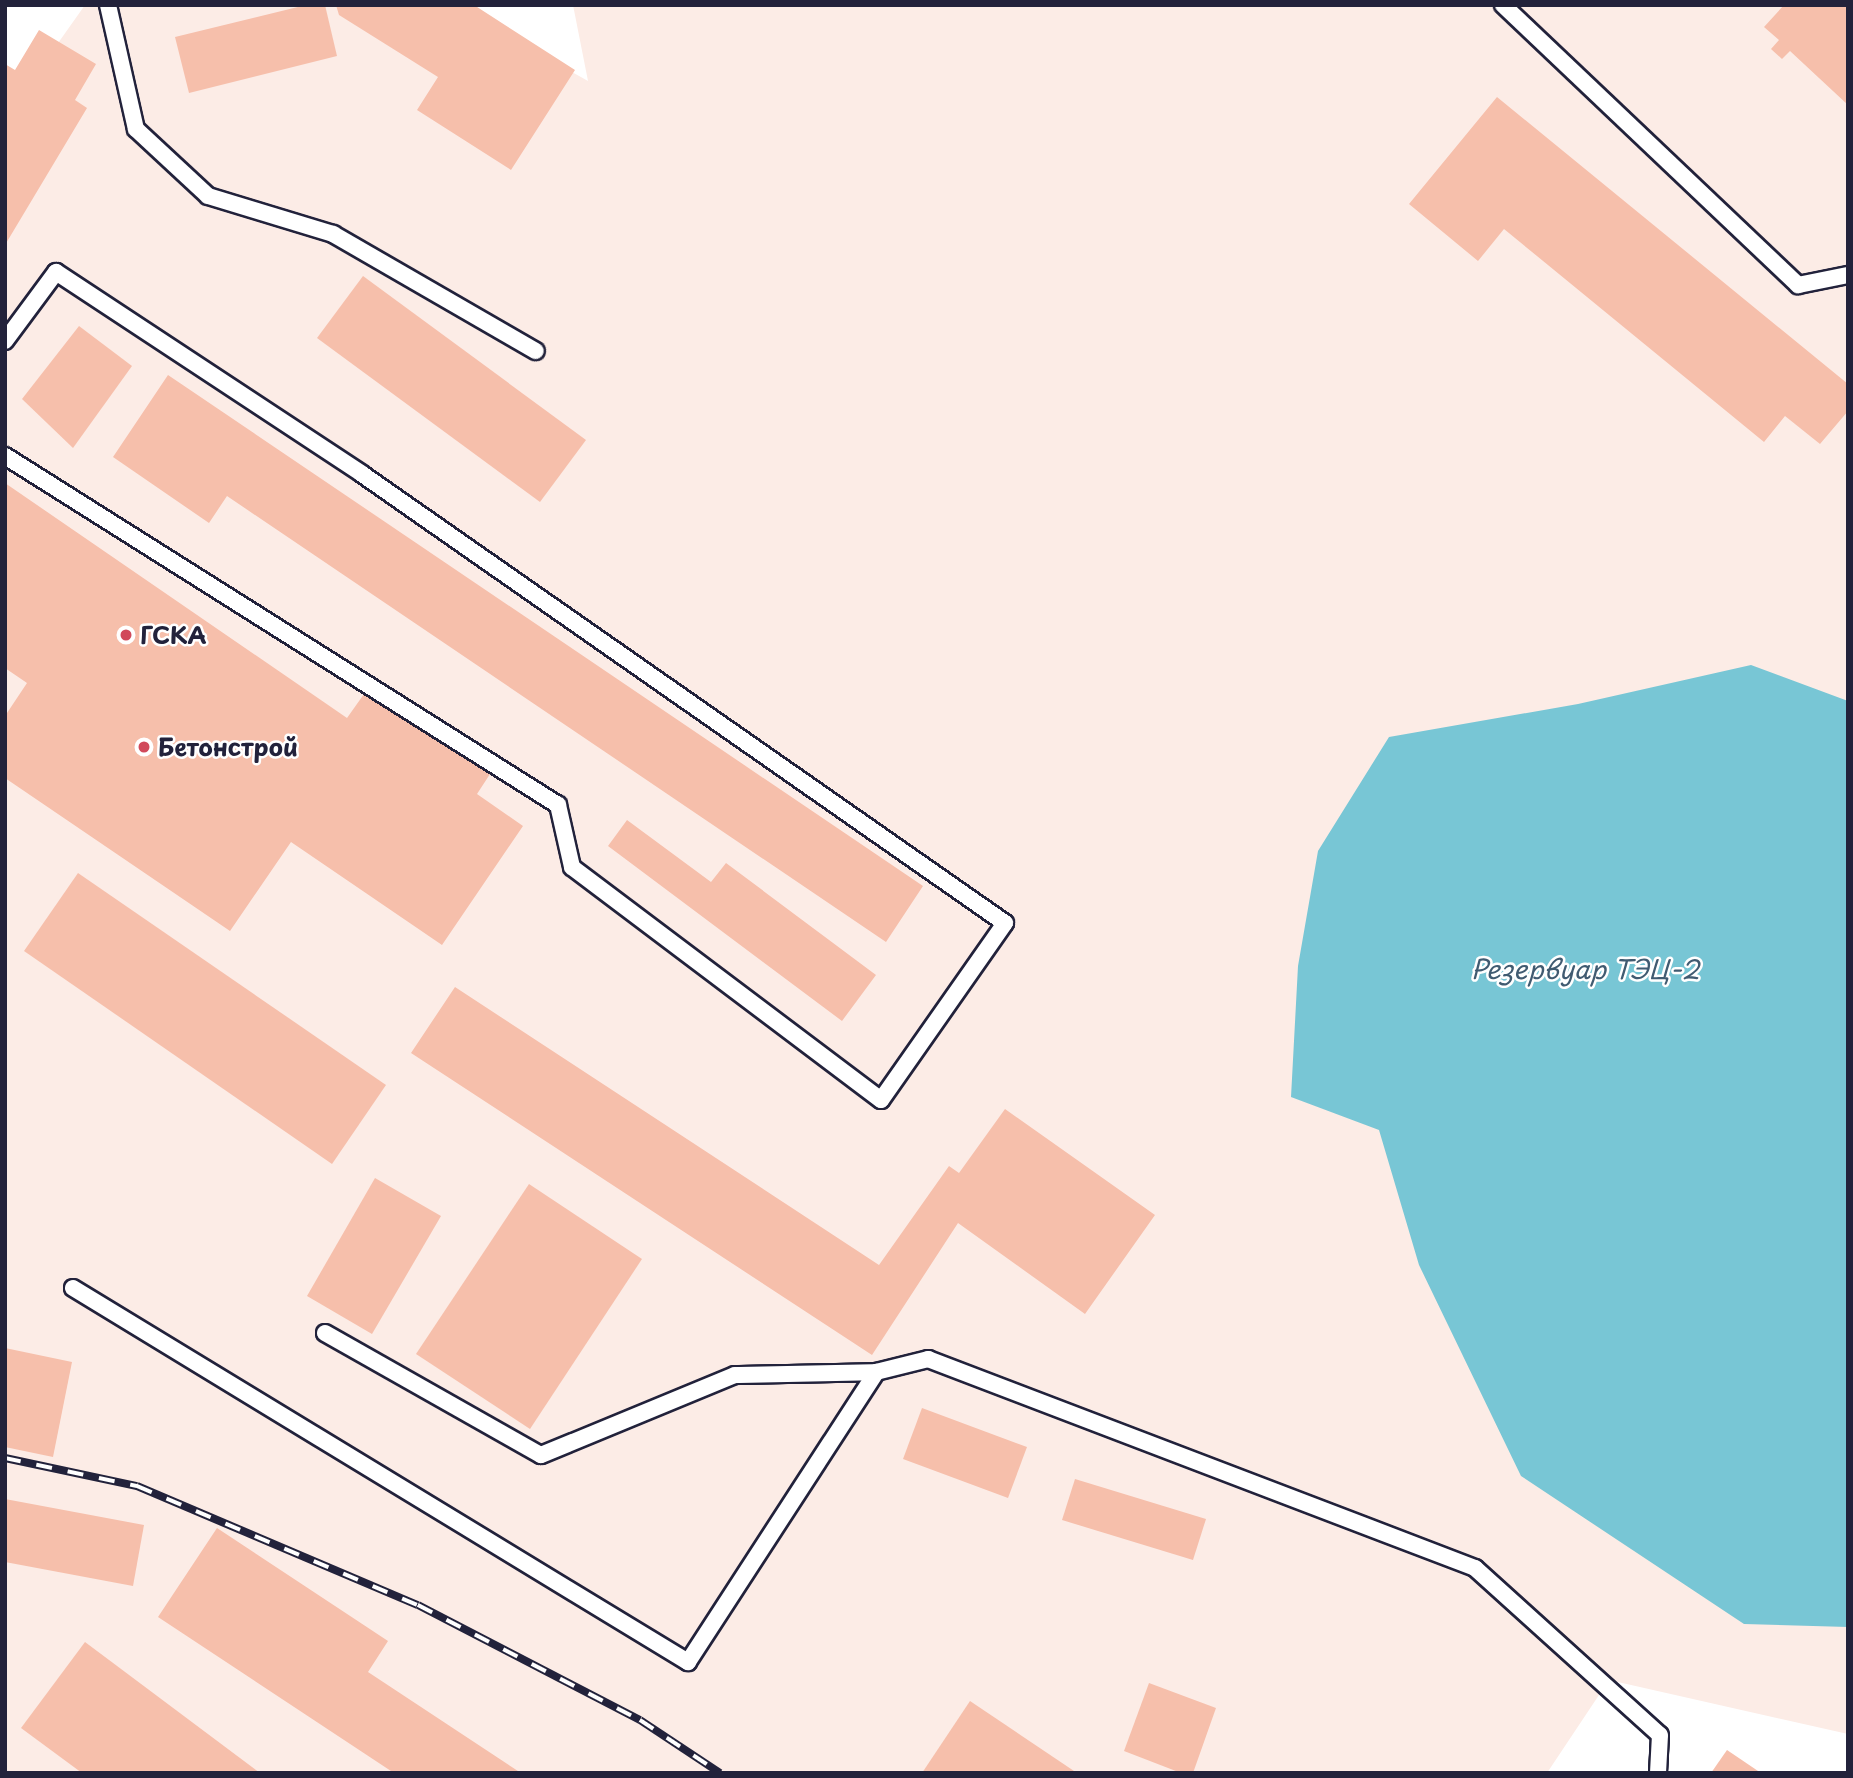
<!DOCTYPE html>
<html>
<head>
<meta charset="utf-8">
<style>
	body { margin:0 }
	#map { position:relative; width:1853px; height:1778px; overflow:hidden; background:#fff; font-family:"Playpen Sans",sans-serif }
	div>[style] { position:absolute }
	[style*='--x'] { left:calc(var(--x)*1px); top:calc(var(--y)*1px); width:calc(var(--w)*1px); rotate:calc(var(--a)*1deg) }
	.built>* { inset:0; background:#fcece6 }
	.water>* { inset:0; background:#78c6d5 }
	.building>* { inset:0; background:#f6bfab }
	.roads { filter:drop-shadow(2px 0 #22223b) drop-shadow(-2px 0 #22223b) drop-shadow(0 2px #22223b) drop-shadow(0 -2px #22223b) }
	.lane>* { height:16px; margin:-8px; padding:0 8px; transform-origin:8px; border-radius:8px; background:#fff }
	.rail>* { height:8px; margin-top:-4px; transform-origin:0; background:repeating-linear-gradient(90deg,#fff 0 16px,#22223b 0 32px); box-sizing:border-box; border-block:2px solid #22223b }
	.dots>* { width:19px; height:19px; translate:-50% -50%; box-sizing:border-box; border:4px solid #fff; border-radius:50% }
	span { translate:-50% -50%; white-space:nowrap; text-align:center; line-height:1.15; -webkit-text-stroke:5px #fff; paint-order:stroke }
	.poi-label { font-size:24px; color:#22223b; font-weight:700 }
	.left { translate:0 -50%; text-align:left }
	.water-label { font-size:26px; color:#405b71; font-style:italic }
	.frame { position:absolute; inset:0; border:7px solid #22223b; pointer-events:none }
</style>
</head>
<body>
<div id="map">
	<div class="built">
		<i style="clip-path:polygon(85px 5px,453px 5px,588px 81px,573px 5px,1848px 5px,1848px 1734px,1609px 1680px,1547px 1773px,5px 1773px,5px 118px)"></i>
	</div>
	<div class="water">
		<i style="clip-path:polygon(1751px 665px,1848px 701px,1848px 1627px,1744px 1624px,1521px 1476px,1419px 1265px,1379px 1130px,1291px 1097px,1298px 966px,1318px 851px,1389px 737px,1578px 704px)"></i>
	</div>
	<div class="building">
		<i style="clip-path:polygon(306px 5px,325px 5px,337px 56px,189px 93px,175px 37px)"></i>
		<i style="clip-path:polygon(336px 5px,474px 5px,575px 70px,511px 170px,417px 110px,438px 77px,339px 15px)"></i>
		<i style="clip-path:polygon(1784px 5px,1848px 5px,1848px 105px,1790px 51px,1782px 59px,1771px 49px,1779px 40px,1764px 27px)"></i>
		<i style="clip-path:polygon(39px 30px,96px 64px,75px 100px,87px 108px,5px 245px,5px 64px,15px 70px)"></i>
		<i style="clip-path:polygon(1497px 97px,1848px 384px,1848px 411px,1820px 444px,1785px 416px,1764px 442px,1504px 229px,1478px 261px,1409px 204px)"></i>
		<i style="clip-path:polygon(363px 276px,586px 440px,540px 502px,317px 338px)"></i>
		<i style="clip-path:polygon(79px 326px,132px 366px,73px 448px,22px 399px)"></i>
		<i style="clip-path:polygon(168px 375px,923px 886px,886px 942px,227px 496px,209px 523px,113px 457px)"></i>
		<i style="clip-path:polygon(5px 483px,347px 718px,369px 687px,492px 771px,477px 794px,523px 826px,442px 945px,291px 842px,230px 931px,5px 778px,5px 716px,27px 683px,5px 668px)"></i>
		<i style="clip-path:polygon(627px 820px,711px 882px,726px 863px,876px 975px,842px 1021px,608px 846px)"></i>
		<i style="clip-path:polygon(78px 873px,386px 1085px,332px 1164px,24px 951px)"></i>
		<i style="clip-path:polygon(455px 987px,879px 1265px,949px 1166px,959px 1173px,1005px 1109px,1155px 1215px,1085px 1314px,958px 1223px,872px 1355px,411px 1053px)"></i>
		<i style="clip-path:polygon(375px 1178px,441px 1216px,372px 1334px,307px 1296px)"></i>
		<i style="clip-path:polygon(529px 1184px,642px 1259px,530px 1429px,416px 1354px)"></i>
		<i style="clip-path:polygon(5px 1348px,72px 1362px,53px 1457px,5px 1447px)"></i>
		<i style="clip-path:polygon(922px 1408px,1027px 1447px,1008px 1498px,903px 1459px)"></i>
		<i style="clip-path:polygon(1075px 1479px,1206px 1519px,1193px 1560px,1062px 1520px)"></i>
		<i style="clip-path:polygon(5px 1499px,144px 1525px,133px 1586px,5px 1562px)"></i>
		<i style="clip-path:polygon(217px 1528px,388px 1641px,368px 1672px,521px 1773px,394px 1773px,158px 1617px)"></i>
		<i style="clip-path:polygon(85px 1642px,260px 1773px,82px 1773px,21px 1728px)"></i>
		<i style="clip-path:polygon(1149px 1683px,1216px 1708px,1193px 1773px,1181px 1773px,1124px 1751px)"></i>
		<i style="clip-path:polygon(970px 1701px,1077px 1773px,922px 1773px)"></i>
		<i style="clip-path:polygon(1727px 1750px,1761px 1773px,1711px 1773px)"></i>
	</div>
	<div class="roads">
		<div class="lane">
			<i style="--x:108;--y:5;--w:127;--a:77.3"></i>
			<i style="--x:136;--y:129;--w:98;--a:42.9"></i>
			<i style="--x:208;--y:196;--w:131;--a:16.9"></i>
			<i style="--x:333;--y:234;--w:234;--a:30"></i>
			<i style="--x:1503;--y:5;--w:407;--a:43.5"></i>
			<i style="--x:1798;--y:285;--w:51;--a:-11.3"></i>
			<i style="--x:5;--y:341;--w:86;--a:-53.5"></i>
			<i style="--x:56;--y:272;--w:367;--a:33.4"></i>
			<i style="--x:362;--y:474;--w:784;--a:34.93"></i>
			<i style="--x:1005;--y:923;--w:216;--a:125"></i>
			<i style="--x:881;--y:1100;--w:387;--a:-143"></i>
			<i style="--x:572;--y:867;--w:64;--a:-102.7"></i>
			<i style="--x:558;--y:805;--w:654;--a:-147.74"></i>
			<i style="--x:73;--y:1288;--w:720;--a:31.31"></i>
			<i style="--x:688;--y:1662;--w:346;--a:-57"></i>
			<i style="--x:876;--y:1372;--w:54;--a:-14"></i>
			<i style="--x:928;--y:1359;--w:586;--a:20.91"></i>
			<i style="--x:1475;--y:1568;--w:249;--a:42.1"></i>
			<i style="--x:1660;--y:1735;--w:38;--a:93"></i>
			<i style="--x:325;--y:1333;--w:248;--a:29.5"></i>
			<i style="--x:541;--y:1455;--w:210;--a:-22.4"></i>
			<i style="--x:735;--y:1375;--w:141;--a:-1.2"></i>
		</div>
	</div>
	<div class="rail">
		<i style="--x:5;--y:1458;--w:135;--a:12"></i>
		<i style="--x:137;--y:1486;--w:305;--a:23"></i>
		<i style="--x:418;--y:1605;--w:250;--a:27.4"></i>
		<i style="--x:640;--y:1720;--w:96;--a:33.5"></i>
	</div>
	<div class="dots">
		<i style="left:126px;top:635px;background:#d1495b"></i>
		<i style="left:144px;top:747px;background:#d1495b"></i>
	</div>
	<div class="poi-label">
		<span class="left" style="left:140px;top:635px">ГСКА</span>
		<span class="left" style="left:158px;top:747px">Бетонстрой</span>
	</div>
	<div class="water-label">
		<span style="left:1585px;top:969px">Резервуар ТЭЦ-2</span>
	</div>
	<div class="frame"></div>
</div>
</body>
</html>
